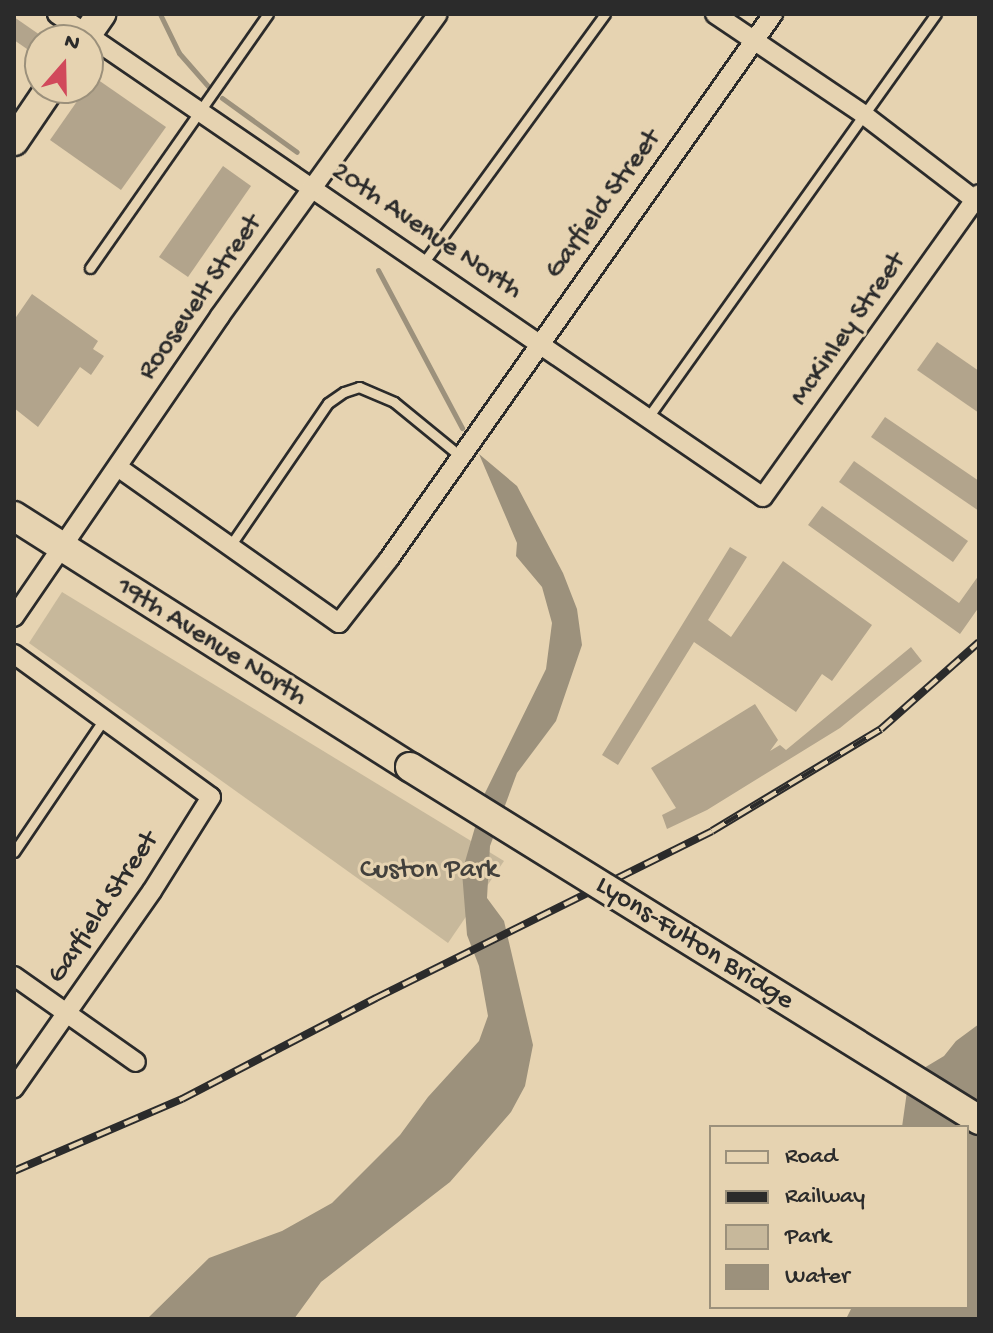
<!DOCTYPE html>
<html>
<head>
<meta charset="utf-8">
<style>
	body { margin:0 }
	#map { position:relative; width:993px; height:1333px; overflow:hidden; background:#e6d3b1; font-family:"Gochi Hand",sans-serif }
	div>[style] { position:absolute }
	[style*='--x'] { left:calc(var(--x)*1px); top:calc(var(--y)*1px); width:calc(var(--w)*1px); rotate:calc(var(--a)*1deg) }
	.green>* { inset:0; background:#c7b89b }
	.water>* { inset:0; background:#9c917c }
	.stream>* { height:5px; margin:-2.5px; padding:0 2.5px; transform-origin:2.5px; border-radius:2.5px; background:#9c917c }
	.building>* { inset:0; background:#b2a48c }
	.roads { filter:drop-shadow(2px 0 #2b2b2b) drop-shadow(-2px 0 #2b2b2b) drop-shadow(0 2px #2b2b2b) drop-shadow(0 -2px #2b2b2b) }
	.lane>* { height:9px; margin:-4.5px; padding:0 4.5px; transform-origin:4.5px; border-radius:4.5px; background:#e6d3b1 }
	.street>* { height:18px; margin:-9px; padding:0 9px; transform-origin:9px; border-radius:9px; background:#e6d3b1 }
	.primary>* { height:28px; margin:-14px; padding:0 14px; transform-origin:14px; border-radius:14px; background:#e6d3b1 }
	.rail>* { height:8px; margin-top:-4px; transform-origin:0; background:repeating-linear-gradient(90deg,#e6d3b1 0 15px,#2b2b2b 0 30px); box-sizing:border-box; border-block:2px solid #2b2b2b }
	.bridges { filter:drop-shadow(2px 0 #2b2b2b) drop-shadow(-2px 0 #2b2b2b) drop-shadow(0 2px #2b2b2b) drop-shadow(0 -2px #2b2b2b) }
	.primary-bridge>* { height:28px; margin:-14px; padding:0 14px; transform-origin:14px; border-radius:14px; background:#e6d3b1 }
	span { translate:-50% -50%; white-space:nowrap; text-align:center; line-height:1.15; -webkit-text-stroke:6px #e6d3b1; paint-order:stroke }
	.street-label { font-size:28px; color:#2b2b2b }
	.park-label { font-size:28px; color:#42403c }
	.frame { position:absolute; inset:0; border:16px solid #2b2b2b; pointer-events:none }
	.legend { position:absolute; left:709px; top:1125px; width:260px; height:184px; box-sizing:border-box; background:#e6d3b1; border:2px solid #9b907b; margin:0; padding:10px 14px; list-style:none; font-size:24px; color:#2b2b2b }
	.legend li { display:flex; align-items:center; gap:16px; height:40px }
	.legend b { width:40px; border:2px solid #9b907b }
	.north { position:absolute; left:24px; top:24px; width:80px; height:80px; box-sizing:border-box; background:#e6d3b1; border:2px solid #9b907b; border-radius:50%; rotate:20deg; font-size:22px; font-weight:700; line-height:32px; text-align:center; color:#2b2b2b }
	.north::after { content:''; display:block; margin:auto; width:28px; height:36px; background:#d1495b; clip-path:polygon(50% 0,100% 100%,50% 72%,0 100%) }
</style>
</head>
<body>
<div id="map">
	<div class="green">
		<i style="clip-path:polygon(62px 592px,504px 861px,448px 943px,29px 643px)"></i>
	</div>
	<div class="water">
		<i style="clip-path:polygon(479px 454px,517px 486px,563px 573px,577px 609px,582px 645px,556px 721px,517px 773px,490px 846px,487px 898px,504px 921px,533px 1045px,525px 1086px,511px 1112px,450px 1182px,321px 1282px,294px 1319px,147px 1319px,209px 1258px,282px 1231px,332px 1203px,400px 1135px,428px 1097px,479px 1041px,488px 1016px,479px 966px,467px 935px,462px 872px,485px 793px,546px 669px,552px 623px,542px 587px,516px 556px,517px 543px)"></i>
		<i style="clip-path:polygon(979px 1024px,979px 1319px,846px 1319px,852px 1307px,967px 1307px,967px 1127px,902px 1127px,909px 1077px,944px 1056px,956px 1041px)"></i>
	</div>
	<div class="stream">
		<i style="--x:160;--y:14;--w:43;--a:64"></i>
		<i style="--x:179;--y:53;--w:44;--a:48.7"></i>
		<i style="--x:222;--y:98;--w:92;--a:35.8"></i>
		<i style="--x:378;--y:270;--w:179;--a:62"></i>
	</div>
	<div class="building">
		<i style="clip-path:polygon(14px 17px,40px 35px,40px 58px,14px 40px)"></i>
		<i style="clip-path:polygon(94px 77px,166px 127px,121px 190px,50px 140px)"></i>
		<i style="clip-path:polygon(223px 166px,251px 186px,188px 277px,159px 257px)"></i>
		<i style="clip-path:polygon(32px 294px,98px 341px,93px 349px,104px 356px,91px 375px,80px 367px,38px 427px,14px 408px,14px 320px)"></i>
		<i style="clip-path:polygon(937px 342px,979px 371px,979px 413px,917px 370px)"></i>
		<i style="clip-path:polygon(885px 417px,979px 481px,979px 511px,871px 437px)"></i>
		<i style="clip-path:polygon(854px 461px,968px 541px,953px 562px,839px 482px)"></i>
		<i style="clip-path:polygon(822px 506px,959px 603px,979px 575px,979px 607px,960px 634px,808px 525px)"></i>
		<i style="clip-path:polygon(730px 547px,747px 557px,708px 620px,731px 637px,783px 561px,872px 625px,832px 681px,822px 674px,796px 712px,694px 642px,618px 765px,602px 755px)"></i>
		<i style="clip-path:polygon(911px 647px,922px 661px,840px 728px,707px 810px,667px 829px,662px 815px,676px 808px,651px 768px,755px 704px,778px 740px,770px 751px,780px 745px,786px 750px)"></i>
	</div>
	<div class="roads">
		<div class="lane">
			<i style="--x:424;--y:262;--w:307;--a:-53.9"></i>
			<i style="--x:90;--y:268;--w:310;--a:-55"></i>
			<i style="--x:649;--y:416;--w:494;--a:-54.5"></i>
			<i style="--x:230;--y:546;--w:173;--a:-55.6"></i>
			<i style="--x:328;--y:403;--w:19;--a:-35"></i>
			<i style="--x:344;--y:392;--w:16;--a:-18"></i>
			<i style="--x:359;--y:387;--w:38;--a:23"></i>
			<i style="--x:394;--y:402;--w:85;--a:39.3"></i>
			<i style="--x:14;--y:852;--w:161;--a:-55.9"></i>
		</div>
		<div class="street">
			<i style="--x:57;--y:14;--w:855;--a:34.38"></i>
			<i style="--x:763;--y:497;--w:372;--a:-54.5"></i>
			<i style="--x:715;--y:14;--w:179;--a:34"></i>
			<i style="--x:863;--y:114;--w:146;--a:37.5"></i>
			<i style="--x:119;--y:468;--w:269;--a:35.2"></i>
			<i style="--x:339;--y:623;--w:81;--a:-52"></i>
			<i style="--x:389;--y:559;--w:667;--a:-54.83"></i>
			<i style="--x:14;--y:617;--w:365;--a:-55.6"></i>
			<i style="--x:220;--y:316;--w:372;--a:-54.2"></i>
			<i style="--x:14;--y:654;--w:243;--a:36"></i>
			<i style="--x:211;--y:797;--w:111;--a:122.1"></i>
			<i style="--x:152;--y:891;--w:241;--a:125"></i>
			<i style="--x:14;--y:976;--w:149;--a:35.2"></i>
		</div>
		<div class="primary">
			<i style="--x:83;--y:40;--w:32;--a:-55"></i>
			<i style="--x:14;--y:141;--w:64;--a:-55.8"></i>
			<i style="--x:14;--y:516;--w:469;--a:32.4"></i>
		</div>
	</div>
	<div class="rail">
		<i style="--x:14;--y:1171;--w:183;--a:-23.2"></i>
		<i style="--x:182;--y:1099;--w:219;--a:-27.5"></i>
		<i style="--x:376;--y:998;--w:375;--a:-26.4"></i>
		<i style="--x:712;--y:831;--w:197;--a:-31.1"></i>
		<i style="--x:881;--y:729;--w:131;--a:-41.6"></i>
	</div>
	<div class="bridges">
		<div class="primary-bridge">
			<i style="--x:410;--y:767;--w:670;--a:31.81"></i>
		</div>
	</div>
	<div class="street-label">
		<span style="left:604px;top:205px;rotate:-54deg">Garfield Street</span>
		<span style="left:426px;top:232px;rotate:34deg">20th Avenue North</span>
		<span style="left:201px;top:298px;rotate:-55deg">Roosevelt Street</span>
		<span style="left:849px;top:330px;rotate:-55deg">McKinley Street</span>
		<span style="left:211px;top:643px;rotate:32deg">19th Avenue North</span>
		<span style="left:104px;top:908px;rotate:-56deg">Garfield Street</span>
		<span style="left:694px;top:944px;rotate:32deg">Lyons-Fulton Bridge</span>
	</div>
	<div class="park-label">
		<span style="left:429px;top:871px">Custon Park</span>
	</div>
	<div class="frame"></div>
	<ul class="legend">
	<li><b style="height:10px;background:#e6d3b1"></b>Road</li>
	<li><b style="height:10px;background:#2b2b2b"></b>Railway</li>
	<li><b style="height:22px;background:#c7b89b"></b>Park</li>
	<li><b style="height:22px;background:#9c917c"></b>Water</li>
	</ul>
	<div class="north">N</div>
</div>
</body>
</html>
